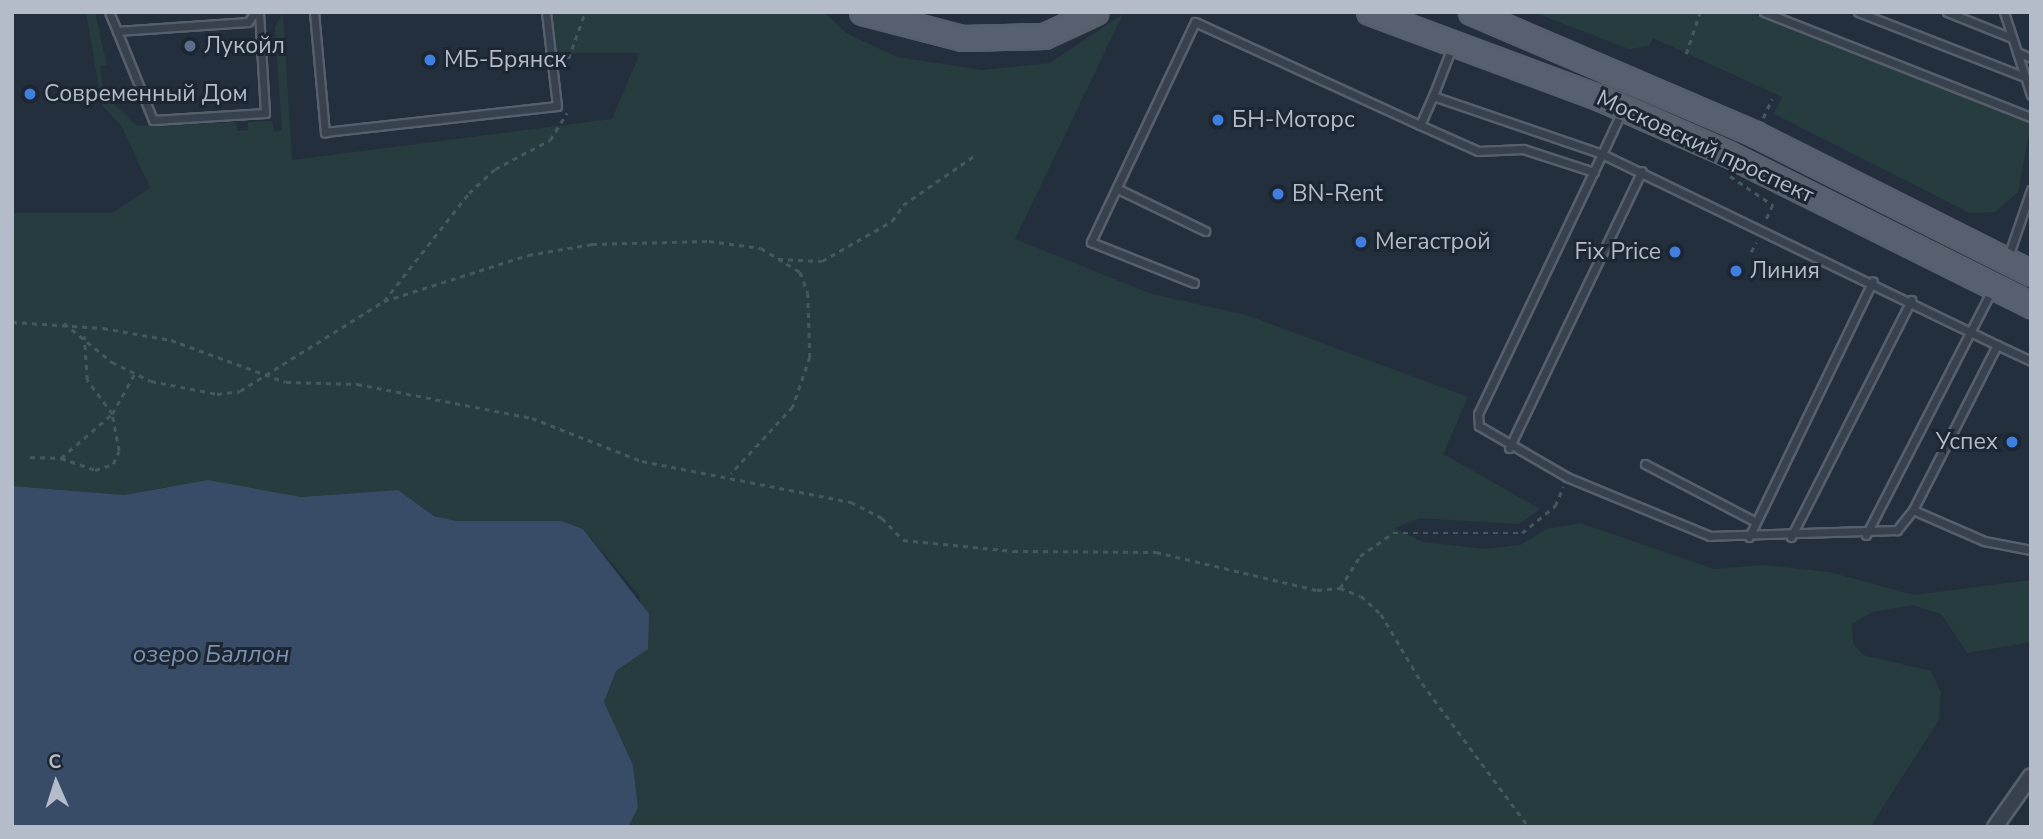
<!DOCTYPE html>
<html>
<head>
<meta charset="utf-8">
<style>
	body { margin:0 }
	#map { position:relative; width:2043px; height:839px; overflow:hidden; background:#242f3e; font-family:"Nunito Sans",sans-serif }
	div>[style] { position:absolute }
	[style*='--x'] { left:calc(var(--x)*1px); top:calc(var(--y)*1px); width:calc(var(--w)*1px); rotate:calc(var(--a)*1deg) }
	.green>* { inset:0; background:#263c3f }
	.water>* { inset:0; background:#394c67 }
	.path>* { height:2.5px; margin-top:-1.25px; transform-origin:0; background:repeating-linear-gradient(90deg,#44595c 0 5px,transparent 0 10px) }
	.roads { filter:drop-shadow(2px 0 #565f6c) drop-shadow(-2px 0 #565f6c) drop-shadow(0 2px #565f6c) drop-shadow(0 -2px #565f6c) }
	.lane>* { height:7px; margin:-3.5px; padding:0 3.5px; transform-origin:3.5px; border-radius:3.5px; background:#38414e }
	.street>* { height:14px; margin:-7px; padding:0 7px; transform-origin:7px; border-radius:7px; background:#38414e }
	.primary>* { height:23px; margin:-11.5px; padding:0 11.5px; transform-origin:11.5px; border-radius:11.5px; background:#56606e }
	.dots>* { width:19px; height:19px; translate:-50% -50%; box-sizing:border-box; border:4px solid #1d2633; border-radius:50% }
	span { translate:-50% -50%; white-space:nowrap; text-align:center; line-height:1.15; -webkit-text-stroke:6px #1d2633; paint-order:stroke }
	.poi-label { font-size:23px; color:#b4bcc9 }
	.left { translate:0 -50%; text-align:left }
	.right { translate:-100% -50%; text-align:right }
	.street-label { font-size:23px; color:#b4bcc9 }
	.water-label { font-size:24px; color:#7c92b1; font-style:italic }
	.frame { position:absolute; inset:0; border:14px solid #b4bcc9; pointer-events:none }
	.north { position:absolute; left:21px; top:748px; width:70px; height:70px; -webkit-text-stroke:5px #1d2633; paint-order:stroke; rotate:357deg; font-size:19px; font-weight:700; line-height:28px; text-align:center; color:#b4bcc9 }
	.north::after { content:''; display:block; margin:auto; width:24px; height:32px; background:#b4bcc9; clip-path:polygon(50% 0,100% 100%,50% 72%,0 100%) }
</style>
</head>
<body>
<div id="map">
	<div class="green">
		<i style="clip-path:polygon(86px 12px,95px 12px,107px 65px,100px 66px,103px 89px,111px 88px,115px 105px,137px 126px,236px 122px,237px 131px,248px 130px,248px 122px,272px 121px,274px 131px,282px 131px,275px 27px,283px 12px,292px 160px,612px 119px,640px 53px,552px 53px,553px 12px,824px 12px,846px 33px,897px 57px,982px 70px,1050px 63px,1123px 14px,1015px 239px,1152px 294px,1246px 315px,1468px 397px,1443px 454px,1540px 509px,1519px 524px,1421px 518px,1394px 528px,1423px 542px,1485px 549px,1520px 545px,1547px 529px,1580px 523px,1714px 569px,1765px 565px,1829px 572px,1914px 595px,2031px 580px,2031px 642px,1967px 653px,1941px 614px,1913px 605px,1873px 612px,1852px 624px,1853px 643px,1863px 655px,1931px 671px,1941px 693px,1939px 720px,1870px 827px,628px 827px,638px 808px,633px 765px,604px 702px,616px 671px,648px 649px,639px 595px,583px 529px,561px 521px,456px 521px,435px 516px,397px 490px,301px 497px,166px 487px,124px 495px,12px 486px,12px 213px,112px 213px,150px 188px,122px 127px,102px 105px)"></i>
		<i style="clip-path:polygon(1533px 12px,1749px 12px,2031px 122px,2018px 192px,1995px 212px,1970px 213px,1774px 114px,1782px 97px,1653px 38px,1649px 46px,1629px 49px)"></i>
	</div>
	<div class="water">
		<i style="clip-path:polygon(208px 480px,301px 497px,398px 490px,434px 516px,456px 521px,561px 521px,583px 529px,649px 614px,648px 649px,616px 671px,604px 702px,633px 765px,638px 808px,628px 827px,12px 827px,12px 486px,124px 495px)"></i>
	</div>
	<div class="path">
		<i style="--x:1686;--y:54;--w:44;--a:-71.6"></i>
		<i style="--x:565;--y:68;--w:59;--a:-70.3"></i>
		<i style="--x:1763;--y:118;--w:21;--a:-65"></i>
		<i style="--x:1730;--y:176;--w:52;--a:34"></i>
		<i style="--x:1773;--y:205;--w:17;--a:115"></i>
		<i style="--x:1751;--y:252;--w:11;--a:-63"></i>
		<i style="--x:778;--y:259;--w:44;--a:2.6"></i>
		<i style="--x:822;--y:261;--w:81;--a:-29.7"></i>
		<i style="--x:892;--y:221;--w:19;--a:-55"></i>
		<i style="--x:903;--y:205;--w:90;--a:-34.6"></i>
		<i style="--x:384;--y:301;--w:137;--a:-51.8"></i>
		<i style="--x:469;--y:193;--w:35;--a:-43"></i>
		<i style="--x:495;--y:169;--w:62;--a:-27.8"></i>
		<i style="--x:550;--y:140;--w:32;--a:-58"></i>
		<i style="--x:12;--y:322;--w:91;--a:3.8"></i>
		<i style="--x:103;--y:328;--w:69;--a:10"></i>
		<i style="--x:171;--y:340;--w:122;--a:20.1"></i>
		<i style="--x:286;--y:382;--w:71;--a:1.6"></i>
		<i style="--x:357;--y:384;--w:178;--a:11"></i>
		<i style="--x:532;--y:418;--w:118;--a:21.4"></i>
		<i style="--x:642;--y:461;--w:213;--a:11.1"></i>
		<i style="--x:851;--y:502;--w:35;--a:27"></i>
		<i style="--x:882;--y:518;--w:30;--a:46"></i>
		<i style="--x:903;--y:540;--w:111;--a:5.7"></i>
		<i style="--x:1013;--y:551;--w:143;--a:0.4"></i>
		<i style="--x:1156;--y:552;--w:165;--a:13.3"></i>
		<i style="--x:1317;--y:590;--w:23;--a:-5"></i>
		<i style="--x:1340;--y:588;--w:22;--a:21"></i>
		<i style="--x:1361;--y:596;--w:27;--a:42"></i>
		<i style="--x:1381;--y:614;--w:80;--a:59.3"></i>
		<i style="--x:1422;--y:683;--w:179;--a:53.4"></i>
		<i style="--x:64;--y:323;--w:62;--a:39.1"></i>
		<i style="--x:112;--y:362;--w:43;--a:26"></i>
		<i style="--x:151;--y:381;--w:67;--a:11.1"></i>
		<i style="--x:217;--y:394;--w:23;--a:-7"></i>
		<i style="--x:240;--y:391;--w:170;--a:-32"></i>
		<i style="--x:384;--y:301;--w:151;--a:-17.7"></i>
		<i style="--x:528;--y:255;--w:65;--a:-9.8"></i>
		<i style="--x:592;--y:244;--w:117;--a:-1.5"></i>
		<i style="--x:709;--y:241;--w:52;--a:7.7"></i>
		<i style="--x:761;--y:248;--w:46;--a:31.6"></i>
		<i style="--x:800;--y:272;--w:22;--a:69"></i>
		<i style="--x:808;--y:293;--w:64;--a:88.2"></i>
		<i style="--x:810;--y:357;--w:53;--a:108.8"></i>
		<i style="--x:793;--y:407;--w:91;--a:132.8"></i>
		<i style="--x:30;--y:457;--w:31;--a:2"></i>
		<i style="--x:61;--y:458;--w:36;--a:19"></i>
		<i style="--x:95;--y:470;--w:19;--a:-18"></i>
		<i style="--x:113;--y:464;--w:14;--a:-65"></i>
		<i style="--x:119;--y:451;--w:38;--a:-101"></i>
		<i style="--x:112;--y:414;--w:42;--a:-126.3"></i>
		<i style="--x:87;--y:380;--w:44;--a:-93.9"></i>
		<i style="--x:61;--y:458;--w:67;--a:-40.8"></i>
		<i style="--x:112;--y:414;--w:47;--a:-60.7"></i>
		<i style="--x:1340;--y:588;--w:38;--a:-58"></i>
		<i style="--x:1360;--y:556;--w:40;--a:-34.9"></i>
		<i style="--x:1393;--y:533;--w:129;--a:0"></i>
		<i style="--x:1522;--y:533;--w:43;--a:-39.3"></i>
		<i style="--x:1555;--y:506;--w:21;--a:-67"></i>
	</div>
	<div class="roads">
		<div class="lane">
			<i style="--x:109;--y:12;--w:21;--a:67"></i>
			<i style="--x:117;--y:31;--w:131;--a:-3.9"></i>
			<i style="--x:248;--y:22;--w:12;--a:-55"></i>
			<i style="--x:314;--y:12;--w:121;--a:84.8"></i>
			<i style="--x:325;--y:132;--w:233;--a:-6.4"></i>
			<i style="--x:557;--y:106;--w:95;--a:-96.7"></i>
			<i style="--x:1764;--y:12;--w:287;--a:21.5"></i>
			<i style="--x:1858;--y:12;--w:179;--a:21.3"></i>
			<i style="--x:1947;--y:12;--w:70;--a:21.8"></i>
			<i style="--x:2004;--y:12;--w:87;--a:72"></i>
			<i style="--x:117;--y:31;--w:96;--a:68"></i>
			<i style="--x:153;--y:120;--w:112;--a:-3.6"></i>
			<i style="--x:265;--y:113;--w:101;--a:-93.4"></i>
			<i style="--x:2017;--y:52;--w:15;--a:23"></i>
			<i style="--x:1433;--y:96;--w:53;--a:-68.8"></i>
			<i style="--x:1594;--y:172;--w:75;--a:-162.1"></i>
			<i style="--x:1523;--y:149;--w:45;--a:177.5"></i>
			<i style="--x:1478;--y:151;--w:64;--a:-155.9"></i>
			<i style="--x:1420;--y:125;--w:32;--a:-66"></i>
			<i style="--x:1433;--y:96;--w:179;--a:18.9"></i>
			<i style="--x:1602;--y:154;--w:439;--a:25.8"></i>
			<i style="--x:1997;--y:345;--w:185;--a:117"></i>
			<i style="--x:1913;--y:510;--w:26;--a:129"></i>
			<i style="--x:1897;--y:530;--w:187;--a:178.2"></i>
			<i style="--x:1710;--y:536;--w:155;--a:-157.6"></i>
			<i style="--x:1567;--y:477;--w:102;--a:-149.9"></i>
			<i style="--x:1479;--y:426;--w:12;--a:-95"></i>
			<i style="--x:1478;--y:414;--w:288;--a:-64.5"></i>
			<i style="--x:1602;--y:154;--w:47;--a:-65.1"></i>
			<i style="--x:1118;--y:189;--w:97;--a:25.8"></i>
			<i style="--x:2008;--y:257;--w:71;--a:-71.1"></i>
			<i style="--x:1194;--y:283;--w:111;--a:-158.3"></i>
			<i style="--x:1091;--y:242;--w:243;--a:-64.7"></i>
			<i style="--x:1195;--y:22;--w:247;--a:24.6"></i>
			<i style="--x:1997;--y:345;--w:38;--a:25"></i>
			<i style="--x:1509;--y:448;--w:307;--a:-64.4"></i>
			<i style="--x:1645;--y:464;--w:125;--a:27.6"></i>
			<i style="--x:1913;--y:510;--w:77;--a:23.6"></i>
			<i style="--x:1984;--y:541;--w:48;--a:10.8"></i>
			<i style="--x:1866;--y:535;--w:276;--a:-62.8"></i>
			<i style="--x:1749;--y:537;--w:284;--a:-64.2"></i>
			<i style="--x:1791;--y:537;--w:266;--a:-63.1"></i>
		</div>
		<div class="street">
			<i style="--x:1995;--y:827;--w:62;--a:-54.8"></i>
		</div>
		<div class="primary">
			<i style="--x:862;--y:12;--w:103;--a:14.6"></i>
			<i style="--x:962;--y:38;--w:82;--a:-1.4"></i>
			<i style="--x:1044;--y:36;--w:57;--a:-24.8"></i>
			<i style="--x:1369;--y:12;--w:246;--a:20.4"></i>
			<i style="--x:1600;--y:98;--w:140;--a:23.6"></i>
			<i style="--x:1728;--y:154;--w:339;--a:26.5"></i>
			<i style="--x:1471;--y:12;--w:309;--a:23.2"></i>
			<i style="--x:1755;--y:134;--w:309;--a:26.7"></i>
		</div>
	</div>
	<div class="dots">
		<i style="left:190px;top:46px;background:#5c6f8a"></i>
		<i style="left:430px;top:60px;background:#3f7fe0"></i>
		<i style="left:30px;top:94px;background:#3f7fe0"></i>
		<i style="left:1218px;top:120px;background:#3f7fe0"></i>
		<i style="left:1278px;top:194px;background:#3f7fe0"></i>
		<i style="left:1361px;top:242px;background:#3f7fe0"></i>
		<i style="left:1675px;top:252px;background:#3f7fe0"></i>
		<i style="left:1736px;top:271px;background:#3f7fe0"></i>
		<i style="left:2012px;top:442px;background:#3f7fe0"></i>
	</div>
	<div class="poi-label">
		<span class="left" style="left:204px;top:46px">Лукойл</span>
		<span class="left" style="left:444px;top:60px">МБ-Брянск</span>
		<span class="left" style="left:44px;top:94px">Современный Дом</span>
		<span class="left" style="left:1232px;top:120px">БН-Моторс</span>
		<span class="left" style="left:1292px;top:194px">BN-Rent</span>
		<span class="left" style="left:1375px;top:242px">Мегастрой</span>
		<span class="right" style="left:1661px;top:252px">Fix Price</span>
		<span class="left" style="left:1750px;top:271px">Линия</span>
		<span class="right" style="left:1998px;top:442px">Успех</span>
	</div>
	<div class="street-label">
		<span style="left:1705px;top:147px;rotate:25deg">Московский проспект</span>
	</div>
	<div class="water-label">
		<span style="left:211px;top:655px">озеро Баллон</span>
	</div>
	<div class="frame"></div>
	<div class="north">С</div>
</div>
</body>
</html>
